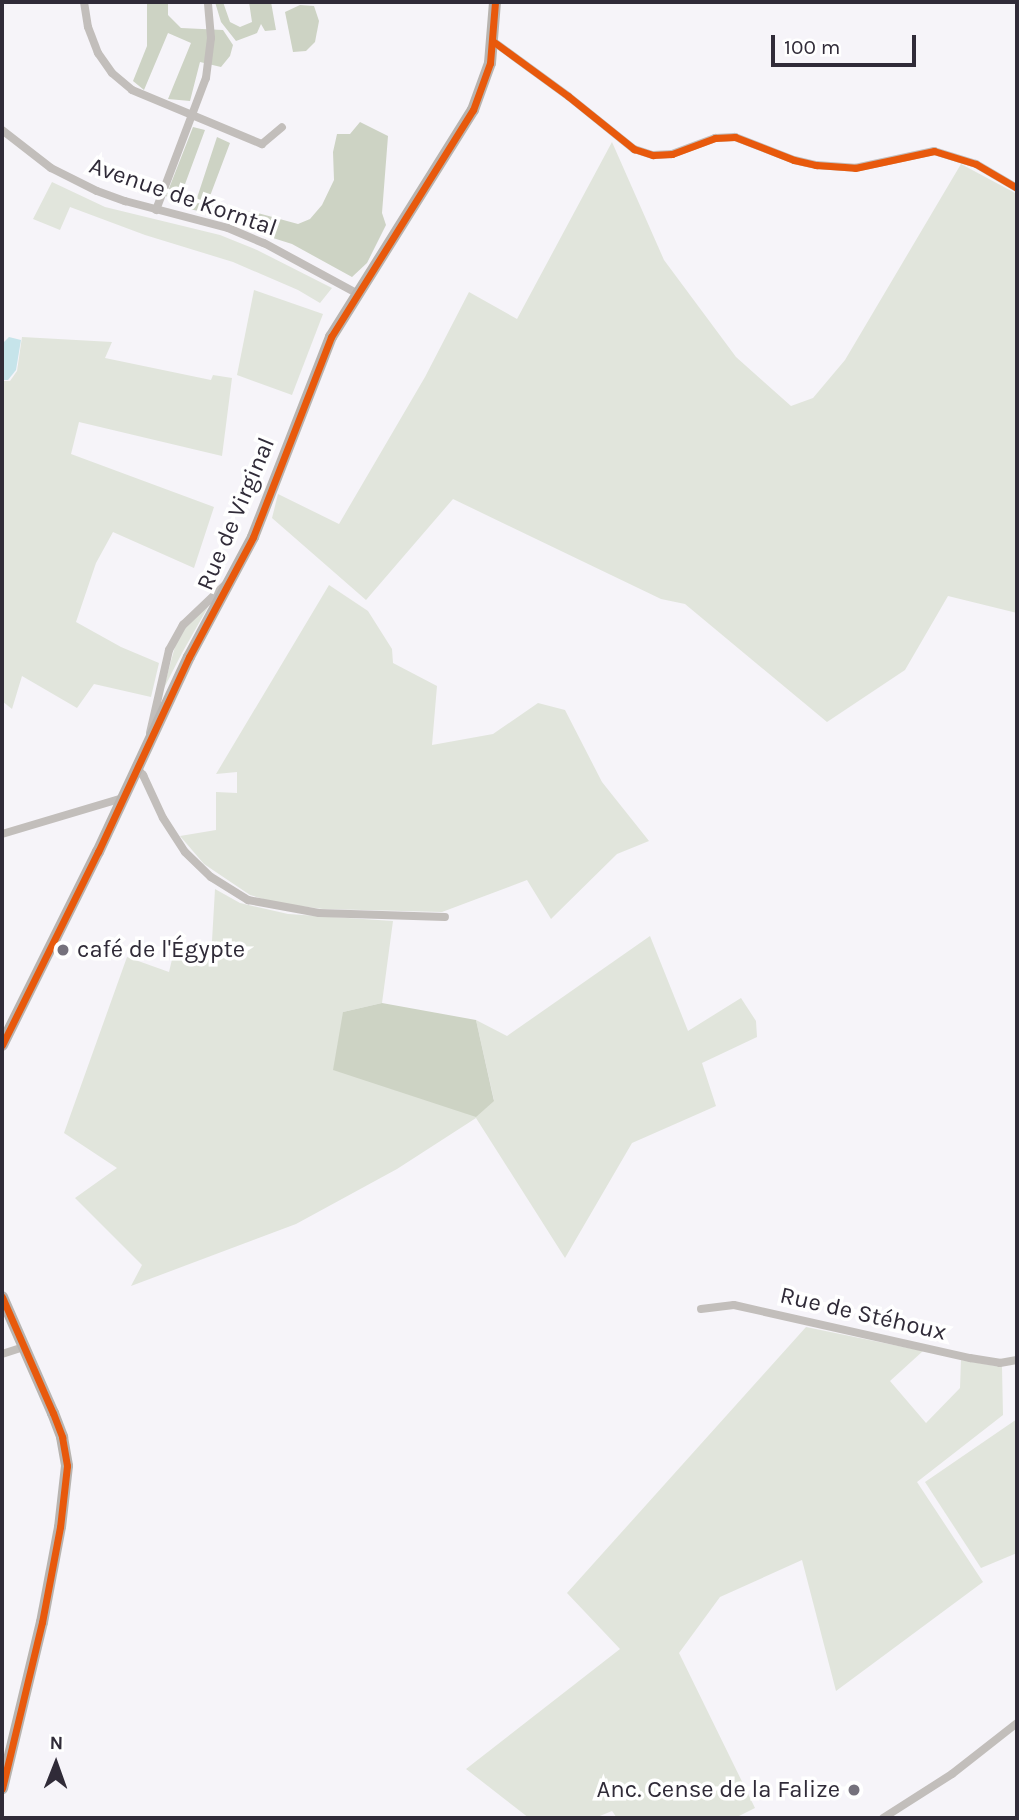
<!DOCTYPE html>
<html>
<head>
<meta charset="utf-8">
<style>
	body { margin:0 }
	#map { position:relative; width:1019px; height:1820px; overflow:hidden; background:#f6f4f9; font-family:Karla,sans-serif }
	div>[style] { position:absolute }
	[style*='--x'] { left:calc(var(--x)*1px); top:calc(var(--y)*1px); width:calc(var(--w)*1px); rotate:calc(var(--a)*1deg) }
	.green>* { inset:0; background:#e1e5dc }
	.forest>* { inset:0; background:#cdd3c4 }
	.water>* { inset:0; background:#c6e4ea }
	.street>* { height:8px; margin:-4px; padding:0 4px; transform-origin:4px; border-radius:4px; background:#c2bebb }
	.secondary>* { height:12px; margin:-6px; padding:0 6px; transform-origin:6px; border-radius:6px; background:#b8b4b0 }
	.cycleway>* { height:7px; margin:-3.5px; padding:0 3.5px; transform-origin:3.5px; border-radius:3.5px; background:#e8590c }
	.dots>* { width:19px; height:19px; translate:-50% -50%; box-sizing:border-box; border:4px solid #fff; border-radius:50% }
	span { translate:-50% -50%; white-space:nowrap; text-align:center; line-height:1.15; -webkit-text-stroke:7px #fff; paint-order:stroke }
	.street-label { font-size:24px; color:#302b38 }
	.poi-label { font-size:24px; color:#302b38 }
	.left { translate:0 -50%; text-align:left }
	.right { translate:-100% -50%; text-align:right }
	.frame { position:absolute; inset:0; border:4px solid #302b38; pointer-events:none }
	.north { position:absolute; left:21px; top:1729px; width:70px; height:70px; -webkit-text-stroke:5px #fff; paint-order:stroke; rotate:1deg; font-size:19px; font-weight:700; line-height:28px; text-align:center; color:#302b38 }
	.north::after { content:''; display:block; margin:auto; width:24px; height:32px; background:#302b38; clip-path:polygon(50% 0,100% 100%,50% 72%,0 100%) }
	.scale { position:absolute; left:771px; top:35px; width:145px; height:32px; box-sizing:border-box; border:4px solid #302b38; border-top:0; padding-left:9px; font-size:21px; line-height:24px; white-space:nowrap; color:#302b38; -webkit-text-stroke:5px #fff; paint-order:stroke }
</style>
</head>
<body>
<div id="map">
	<div class="green">
		<i style="clip-path:polygon(612px 142px,664px 260px,736px 357px,791px 406px,813px 398px,845px 360px,961px 164px,1017px 194px,1017px 613px,948px 596px,905px 670px,827px 722px,685px 604px,661px 599px,453px 499px,366px 600px,272px 518px,278px 494px,339px 524px,425px 377px,469px 292px,517px 319px)"></i>
		<i style="clip-path:polygon(52px 182px,105px 207px,220px 235px,257px 250px,332px 288px,320px 303px,298px 290px,233px 262px,145px 235px,70px 207px,60px 230px,33px 219px)"></i>
		<i style="clip-path:polygon(254px 290px,323px 314px,292px 395px,237px 375px)"></i>
		<i style="clip-path:polygon(22px 337px,112px 342px,105px 358px,211px 380px,213px 375px,232px 378px,222px 456px,79px 422px,71px 454px,214px 507px,194px 568px,113px 532px,96px 563px,76px 622px,121px 647px,159px 663px,151px 697px,94px 684px,77px 708px,22px 676px,12px 709px,2px 701px,2px 381px,10px 381px,17px 371px)"></i>
		<i style="clip-path:polygon(329px 585px,368px 611px,392px 649px,393px 663px,437px 686px,432px 745px,493px 734px,538px 703px,565px 710px,602px 782px,649px 841px,617px 854px,551px 919px,527px 880px,442px 912px,323px 909px,276px 903px,250px 895px,204px 864px,180px 836px,216px 830px,216px 792px,237px 793px,237px 772px,216px 774px)"></i>
		<i style="clip-path:polygon(212px 600px,182px 653px,163px 690px,176px 643px,183px 629px)"></i>
		<i style="clip-path:polygon(215px 889px,240px 903px,288px 914px,393px 921px,382px 1003px,343px 1012px,494px 1100px,476px 1020px,507px 1036px,650px 936px,688px 1031px,741px 998px,756px 1021px,757px 1037px,702px 1063px,716px 1106px,632px 1143px,565px 1258px,476px 1118px,397px 1169px,296px 1224px,131px 1286px,142px 1265px,75px 1198px,117px 1168px,64px 1133px,127px 957px,169px 972px,174px 951px,211px 958px)"></i>
		<i style="clip-path:polygon(806px 1327px,923px 1351px,890px 1381px,926px 1423px,960px 1388px,961px 1360px,1002px 1367px,1003px 1415px,917px 1482px,983px 1582px,836px 1691px,802px 1560px,720px 1597px,679px 1653px,755px 1808px,735px 1818px,617px 1818px,612px 1811px,595px 1818px,529px 1818px,466px 1769px,620px 1649px,567px 1593px)"></i>
		<i style="clip-path:polygon(1017px 1419px,1017px 1553px,981px 1568px,925px 1482px)"></i>
	</div>
	<div class="forest">
		<i style="clip-path:polygon(147px 2px,168px 2px,168px 15px,181px 28px,223px 30px,233px 45px,230px 56px,221px 67px,200px 62px,190px 101px,168px 99px,191px 43px,168px 33px,144px 90px,133px 81px,147px 46px)"></i>
		<i style="clip-path:polygon(215px 2px,223px 2px,230px 22px,240px 27px,252px 22px,249px 2px,271px 2px,276px 30px,265px 31px,261px 24px,257px 33px,236px 41px,221px 22px)"></i>
		<i style="clip-path:polygon(300px 5px,314px 6px,319px 21px,315px 42px,306px 51px,293px 52px,285px 12px)"></i>
		<i style="clip-path:polygon(360px 122px,388px 136px,382px 213px,386px 225px,367px 263px,352px 277px,292px 244px,254px 232px,222px 216px,189px 209px,166px 196px,193px 127px,205px 130px,181px 195px,196px 201px,217px 137px,230px 143px,207px 204px,233px 211px,254px 212px,298px 224px,310px 219px,322px 205px,334px 180px,333px 152px,337px 134px,350px 134px)"></i>
		<i style="clip-path:polygon(382px 1003px,476px 1020px,494px 1101px,476px 1117px,333px 1070px,343px 1012px)"></i>
	</div>
	<div class="water">
		<i style="clip-path:polygon(9px 337px,21px 340px,16px 370px,8px 380px,2px 380px,2px 344px)"></i>
	</div>
	<div class="street">
		<i style="--x:84;--y:2;--w:25;--a:81"></i>
		<i style="--x:88;--y:27;--w:28;--a:69"></i>
		<i style="--x:98;--y:53;--w:24;--a:55"></i>
		<i style="--x:112;--y:73;--w:26;--a:40"></i>
		<i style="--x:132;--y:90;--w:141;--a:22.6"></i>
		<i style="--x:262;--y:144;--w:26;--a:-40"></i>
		<i style="--x:494;--y:42;--w:92;--a:36.1"></i>
		<i style="--x:568;--y:96;--w:85;--a:38.8"></i>
		<i style="--x:634;--y:149;--w:20;--a:18"></i>
		<i style="--x:653;--y:155;--w:19;--a:-3"></i>
		<i style="--x:672;--y:154;--w:46;--a:-20.4"></i>
		<i style="--x:715;--y:138;--w:20;--a:-3"></i>
		<i style="--x:735;--y:137;--w:63;--a:21.3"></i>
		<i style="--x:794;--y:160;--w:23;--a:13"></i>
		<i style="--x:816;--y:165;--w:39;--a:4"></i>
		<i style="--x:855;--y:168;--w:81;--a:-12.1"></i>
		<i style="--x:934;--y:151;--w:44;--a:17.2"></i>
		<i style="--x:976;--y:164;--w:48;--a:30.3"></i>
		<i style="--x:2;--y:130;--w:62;--a:37.8"></i>
		<i style="--x:51;--y:168;--w:51;--a:26.6"></i>
		<i style="--x:97;--y:191;--w:30;--a:20"></i>
		<i style="--x:125;--y:201;--w:106;--a:14.7"></i>
		<i style="--x:228;--y:228;--w:39;--a:23"></i>
		<i style="--x:264;--y:243;--w:105;--a:28.5"></i>
		<i style="--x:156;--y:210;--w:141;--a:-69.3"></i>
		<i style="--x:206;--y:78;--w:40;--a:-82.9"></i>
		<i style="--x:211;--y:38;--w:36;--a:-95"></i>
		<i style="--x:150;--y:733;--w:85;--a:-77.1"></i>
		<i style="--x:169;--y:650;--w:29;--a:-61"></i>
		<i style="--x:183;--y:625;--w:58;--a:-43.6"></i>
		<i style="--x:136;--y:767;--w:11;--a:49"></i>
		<i style="--x:143;--y:775;--w:47;--a:65.1"></i>
		<i style="--x:163;--y:818;--w:40;--a:57.1"></i>
		<i style="--x:185;--y:852;--w:36;--a:44"></i>
		<i style="--x:211;--y:877;--w:44;--a:31.9"></i>
		<i style="--x:248;--y:900;--w:72;--a:10.4"></i>
		<i style="--x:319;--y:913;--w:126;--a:1.8"></i>
		<i style="--x:2;--y:834;--w:126;--a:-16.6"></i>
		<i style="--x:701;--y:1309;--w:33;--a:-7"></i>
		<i style="--x:734;--y:1305;--w:242;--a:12.7"></i>
		<i style="--x:970;--y:1358;--w:30;--a:9"></i>
		<i style="--x:1000;--y:1363;--w:17;--a:-10"></i>
		<i style="--x:2;--y:1354;--w:22;--a:-18"></i>
		<i style="--x:883;--y:1818;--w:82;--a:-32.5"></i>
		<i style="--x:952;--y:1774;--w:83;--a:-38.1"></i>
	</div>
	<div class="secondary">
		<i style="--x:2;--y:1045;--w:216;--a:-63.6"></i>
		<i style="--x:98;--y:852;--w:215;--a:-65"></i>
		<i style="--x:189;--y:657;--w:136;--a:-61.9"></i>
		<i style="--x:253;--y:537;--w:215;--a:-68.7"></i>
		<i style="--x:331;--y:337;--w:268;--a:-58"></i>
		<i style="--x:473;--y:110;--w:50;--a:-70.1"></i>
		<i style="--x:490;--y:63;--w:61;--a:-85.3"></i>
		<i style="--x:2;--y:1297;--w:127;--a:66.3"></i>
		<i style="--x:53;--y:1413;--w:26;--a:69"></i>
		<i style="--x:62;--y:1437;--w:29;--a:80"></i>
		<i style="--x:67;--y:1466;--w:61;--a:96.5"></i>
		<i style="--x:60;--y:1527;--w:97;--a:100.7"></i>
		<i style="--x:42;--y:1622;--w:171;--a:103.5"></i>
	</div>
	<div class="cycleway">
		<i style="--x:494;--y:42;--w:92;--a:36.1"></i>
		<i style="--x:568;--y:96;--w:85;--a:38.8"></i>
		<i style="--x:634;--y:149;--w:20;--a:18"></i>
		<i style="--x:653;--y:155;--w:19;--a:-3"></i>
		<i style="--x:672;--y:154;--w:46;--a:-20.4"></i>
		<i style="--x:715;--y:138;--w:20;--a:-3"></i>
		<i style="--x:735;--y:137;--w:63;--a:21.3"></i>
		<i style="--x:794;--y:160;--w:23;--a:13"></i>
		<i style="--x:816;--y:165;--w:39;--a:4"></i>
		<i style="--x:855;--y:168;--w:81;--a:-12.1"></i>
		<i style="--x:934;--y:151;--w:44;--a:17.2"></i>
		<i style="--x:976;--y:164;--w:48;--a:30.3"></i>
		<i style="--x:2;--y:1045;--w:216;--a:-63.6"></i>
		<i style="--x:98;--y:852;--w:215;--a:-65"></i>
		<i style="--x:189;--y:657;--w:136;--a:-61.9"></i>
		<i style="--x:253;--y:537;--w:215;--a:-68.7"></i>
		<i style="--x:331;--y:337;--w:268;--a:-58"></i>
		<i style="--x:473;--y:110;--w:50;--a:-70.1"></i>
		<i style="--x:490;--y:63;--w:61;--a:-85.3"></i>
		<i style="--x:2;--y:1297;--w:127;--a:66.3"></i>
		<i style="--x:53;--y:1413;--w:26;--a:69"></i>
		<i style="--x:62;--y:1437;--w:29;--a:80"></i>
		<i style="--x:67;--y:1466;--w:61;--a:96.5"></i>
		<i style="--x:60;--y:1527;--w:97;--a:100.7"></i>
		<i style="--x:42;--y:1622;--w:171;--a:103.5"></i>
	</div>
	<div class="dots">
		<i style="left:63px;top:950px;background:#75717c"></i>
		<i style="left:854px;top:1790px;background:#75717c"></i>
	</div>
	<div class="street-label">
		<span style="left:183px;top:197px;rotate:19deg">Avenue de Korntal</span>
		<span style="left:236px;top:514px;rotate:-67deg">Rue de Virginal</span>
		<span style="left:863px;top:1314px;rotate:13deg">Rue de Stéhoux</span>
	</div>
	<div class="poi-label">
		<span class="left" style="left:77px;top:950px">café de l'Égypte</span>
		<span class="right" style="left:840px;top:1790px">Anc. Cense de la Falize</span>
	</div>
	<div class="frame"></div>
	<div class="north">N</div>
	<div class="scale">100 m</div>
</div>
</body>
</html>
